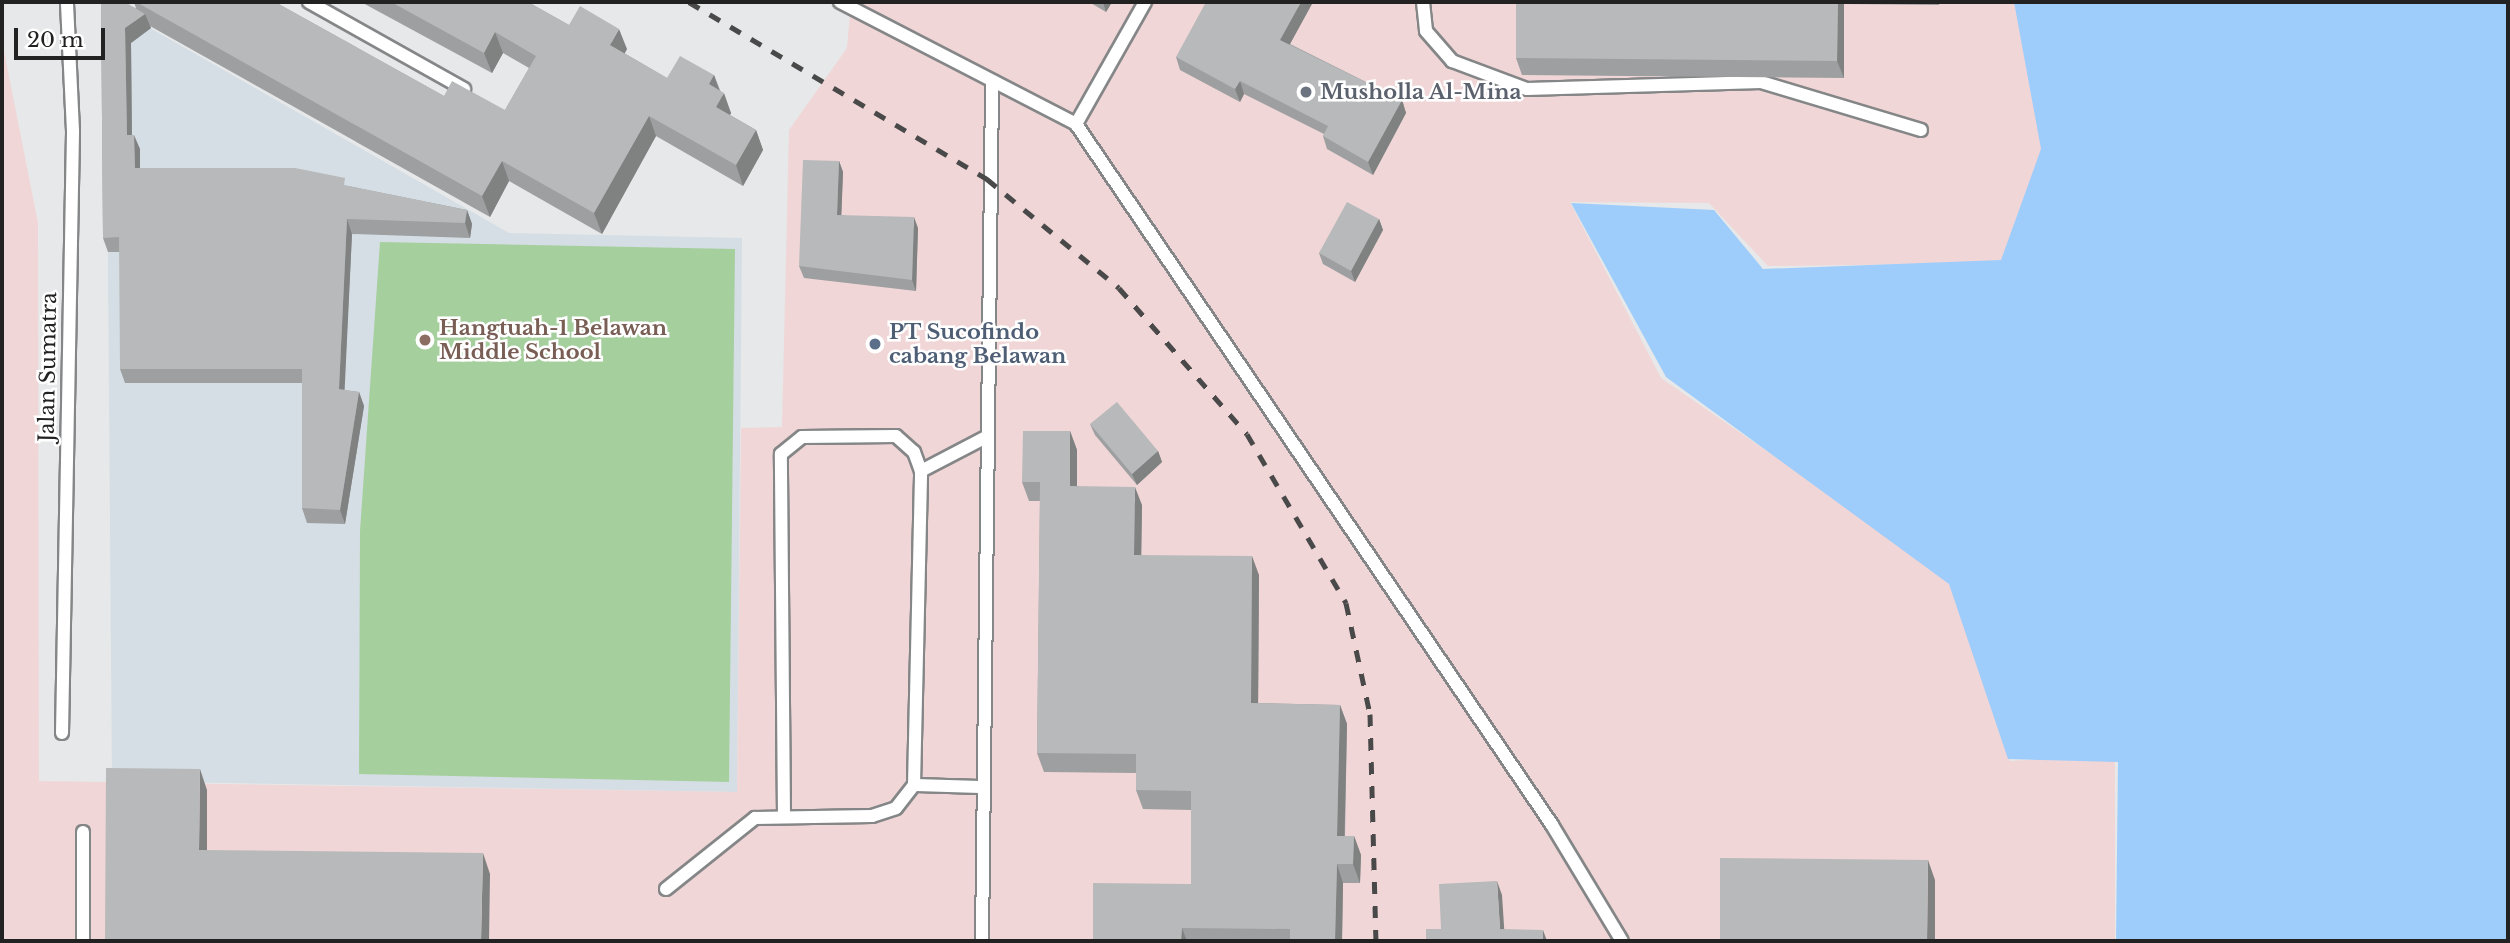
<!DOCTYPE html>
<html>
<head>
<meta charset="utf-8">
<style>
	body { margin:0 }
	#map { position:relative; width:2510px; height:943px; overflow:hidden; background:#e6e8e9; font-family:"Libre Baskerville",serif }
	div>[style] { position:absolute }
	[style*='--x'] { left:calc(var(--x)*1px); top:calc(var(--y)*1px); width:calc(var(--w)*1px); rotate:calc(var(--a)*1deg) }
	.built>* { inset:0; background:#d5dee4 }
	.industrial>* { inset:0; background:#f1d6d7 }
	.green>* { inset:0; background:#a6cf9e }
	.water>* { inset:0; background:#9ecdfb }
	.roads { filter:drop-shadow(2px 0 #848687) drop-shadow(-2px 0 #848687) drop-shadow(0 2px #848687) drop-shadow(0 -2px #848687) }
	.lane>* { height:12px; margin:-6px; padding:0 6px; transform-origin:6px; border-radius:6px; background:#fff }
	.rail>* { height:5px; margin-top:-2.5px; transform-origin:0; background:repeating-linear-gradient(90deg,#49494a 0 12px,transparent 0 24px) }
	.wall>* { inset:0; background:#9d9fa0 }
	.shaded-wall>* { inset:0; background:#808282 }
	.building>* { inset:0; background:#b7b9ba }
	.dots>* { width:19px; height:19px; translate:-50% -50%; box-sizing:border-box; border:4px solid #fff; border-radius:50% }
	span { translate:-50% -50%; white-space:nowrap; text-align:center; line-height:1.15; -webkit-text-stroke:5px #fff; paint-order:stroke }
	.worship-label { font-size:21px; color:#5b616d; font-weight:700 }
	.left { translate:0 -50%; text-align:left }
	.education-label { font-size:21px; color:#785e54; font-weight:700 }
	.service-label { font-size:21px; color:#4e5e75; font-weight:700 }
	.street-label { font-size:21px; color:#222223 }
	.frame { position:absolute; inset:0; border:4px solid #222223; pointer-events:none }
	.scale { position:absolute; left:14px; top:28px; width:91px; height:32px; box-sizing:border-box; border:4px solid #222223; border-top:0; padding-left:9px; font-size:21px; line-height:24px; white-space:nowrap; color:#222223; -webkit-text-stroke:5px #fff; paint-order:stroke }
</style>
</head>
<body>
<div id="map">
	<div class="built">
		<i style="clip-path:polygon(106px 3px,509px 233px,742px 238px,737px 792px,112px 781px)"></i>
	</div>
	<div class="industrial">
		<i style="clip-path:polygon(851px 2px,2017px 2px,2046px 144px,2009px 263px,1768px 266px,1709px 203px,1570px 202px,1661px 378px,1953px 580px,2010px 761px,2115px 754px,2115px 941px,2px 941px,2px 41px,38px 223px,39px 781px,737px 792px,741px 428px,782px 427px,789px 130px,847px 48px)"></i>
	</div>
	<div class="green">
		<i style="clip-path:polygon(380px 242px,735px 249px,729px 782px,359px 774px,360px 531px)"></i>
	</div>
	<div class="water">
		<i style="clip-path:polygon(2014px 2px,2508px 2px,2508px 941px,2116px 941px,2118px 762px,2008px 759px,1949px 584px,1666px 377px,1571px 203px,1714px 210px,1763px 269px,2001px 260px,2041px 149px)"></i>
	</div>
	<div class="roads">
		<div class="lane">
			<i style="--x:309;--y:2;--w:178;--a:29.3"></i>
			<i style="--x:840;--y:2;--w:266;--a:27.3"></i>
			<i style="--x:1076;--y:124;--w:847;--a:55.82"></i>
			<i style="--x:1552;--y:825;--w:135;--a:58.9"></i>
			<i style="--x:1423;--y:2;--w:29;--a:84"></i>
			<i style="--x:1426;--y:31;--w:40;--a:49"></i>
			<i style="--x:1452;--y:61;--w:80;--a:20.5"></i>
			<i style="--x:1527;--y:89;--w:234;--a:-1.7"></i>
			<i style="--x:1761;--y:82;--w:167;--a:16.7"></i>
			<i style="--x:1076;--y:124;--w:140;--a:-60.5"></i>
			<i style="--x:62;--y:733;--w:602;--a:-88.95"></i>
			<i style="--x:73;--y:131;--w:129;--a:-92.7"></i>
			<i style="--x:914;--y:785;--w:68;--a:1.7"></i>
			<i style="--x:784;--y:816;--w:362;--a:-90.5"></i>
			<i style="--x:781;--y:454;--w:27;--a:-39"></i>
			<i style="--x:802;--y:437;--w:94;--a:-0.6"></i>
			<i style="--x:896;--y:436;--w:24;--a:42"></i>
			<i style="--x:914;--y:452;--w:20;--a:70"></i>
			<i style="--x:666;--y:889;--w:114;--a:-38.6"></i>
			<i style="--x:755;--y:818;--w:117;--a:-1"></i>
			<i style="--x:872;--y:816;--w:25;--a:-18"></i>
			<i style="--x:896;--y:808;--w:29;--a:-52"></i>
			<i style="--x:914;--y:785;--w:314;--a:-88.7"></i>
			<i style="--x:921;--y:471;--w:71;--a:-27.6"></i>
			<i style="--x:83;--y:941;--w:109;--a:-90"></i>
			<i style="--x:982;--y:941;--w:856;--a:-89.33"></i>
		</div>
	</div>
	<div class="rail">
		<i style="--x:689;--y:2;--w:347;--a:30.7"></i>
		<i style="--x:987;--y:179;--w:171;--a:39.5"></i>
		<i style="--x:1119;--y:288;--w:194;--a:48.8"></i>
		<i style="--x:1247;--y:434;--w:196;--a:59.6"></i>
		<i style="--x:1346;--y:603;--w:114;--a:77.8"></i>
		<i style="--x:1370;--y:714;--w:227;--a:88.5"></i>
	</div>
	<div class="wall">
		<i style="clip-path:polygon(101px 2px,136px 8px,134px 2px,275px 2px,444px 96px,505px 110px,529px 68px,503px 53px,492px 73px,361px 2px,528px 2px,569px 25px,627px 49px,624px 53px,667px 78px,714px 75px,720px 90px,731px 113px,730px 115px,756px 130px,763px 150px,743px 186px,656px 136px,602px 234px,509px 181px,490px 217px,150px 26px,151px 28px,131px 43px,132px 135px,140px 149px,140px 168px,348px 186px,467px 210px,472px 224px,470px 238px,352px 234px,344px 390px,359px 392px,364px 406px,345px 524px,307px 523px,302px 508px,302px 383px,125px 383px,120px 369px,120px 252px,108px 252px,103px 238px)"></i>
		<i style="clip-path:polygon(1089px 2px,1112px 2px,1106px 12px)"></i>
		<i style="clip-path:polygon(1313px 2px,1290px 44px,1402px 100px,1406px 113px,1373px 175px,1327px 149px,1323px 136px,1324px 134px,1244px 94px,1240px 102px,1180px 70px,1176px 57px)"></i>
		<i style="clip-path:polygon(1516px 2px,1939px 2px,1939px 5px,1844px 4px,1844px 78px,1522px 75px,1516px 58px)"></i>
		<i style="clip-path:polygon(839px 161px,843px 172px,841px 215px,918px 228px,916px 291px,804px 278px,799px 266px)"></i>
		<i style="clip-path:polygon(1379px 219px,1383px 230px,1355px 282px,1323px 264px,1319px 253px)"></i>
		<i style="clip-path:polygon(1090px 424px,1158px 451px,1162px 462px,1137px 485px,1095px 435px)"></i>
		<i style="clip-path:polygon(1070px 431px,1077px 450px,1077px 486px,1142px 505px,1141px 555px,1259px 575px,1258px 703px,1340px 705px,1347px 724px,1345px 836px,1354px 836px,1361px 855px,1360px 883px,1343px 883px,1342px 941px,1093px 941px,1191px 884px,1191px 810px,1143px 809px,1136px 790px,1136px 773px,1044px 772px,1037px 753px,1040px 501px,1029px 501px,1022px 482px)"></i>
	</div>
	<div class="shaded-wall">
		<i style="clip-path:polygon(1103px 2px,1112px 2px,1106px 12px)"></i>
		<i style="clip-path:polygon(1301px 2px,1313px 2px,1285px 53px,1280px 40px)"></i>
		<i style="clip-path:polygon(1838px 2px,1843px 2px,1844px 4px,1844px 78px,1837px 61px)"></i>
		<i style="clip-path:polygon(145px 14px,151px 28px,131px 43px,132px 149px,127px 135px,125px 28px)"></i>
		<i style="clip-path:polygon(619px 29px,627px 49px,618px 66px,610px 45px)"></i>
		<i style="clip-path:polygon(495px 32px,503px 53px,492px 73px,484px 53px)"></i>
		<i style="clip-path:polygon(714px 75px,721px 95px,709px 84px)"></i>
		<i style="clip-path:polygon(1240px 81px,1244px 94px,1240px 102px,1235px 89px)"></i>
		<i style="clip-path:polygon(724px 93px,731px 113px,723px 127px,716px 107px)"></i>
		<i style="clip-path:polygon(1402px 100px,1406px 113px,1373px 175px,1368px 162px)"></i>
		<i style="clip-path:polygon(649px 116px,656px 136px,602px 234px,594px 213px)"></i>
		<i style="clip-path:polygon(756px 130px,763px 150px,743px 186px,736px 165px)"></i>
		<i style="clip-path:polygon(134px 135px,140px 149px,140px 183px,135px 168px)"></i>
		<i style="clip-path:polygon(502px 161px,509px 181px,490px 217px,482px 196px)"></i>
		<i style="clip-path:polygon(839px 161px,843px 172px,841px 226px,837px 215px)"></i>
		<i style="clip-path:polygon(467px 210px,472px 224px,470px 238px,465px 223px)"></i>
		<i style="clip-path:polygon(914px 217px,918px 228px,916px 291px,912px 280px)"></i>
		<i style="clip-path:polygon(347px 219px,352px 234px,344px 403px,339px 389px)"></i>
		<i style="clip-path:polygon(1379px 219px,1383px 230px,1355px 282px,1351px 271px)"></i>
		<i style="clip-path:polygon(359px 392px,364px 406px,345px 524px,340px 510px)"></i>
		<i style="clip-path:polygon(1070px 431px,1077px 450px,1077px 505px,1070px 486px)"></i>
		<i style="clip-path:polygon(1158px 451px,1162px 462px,1137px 485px,1132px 474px)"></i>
		<i style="clip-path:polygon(1135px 487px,1142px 505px,1141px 574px,1134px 555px)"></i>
		<i style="clip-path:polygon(1252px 556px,1259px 575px,1258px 722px,1251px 703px)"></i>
		<i style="clip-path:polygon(1340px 705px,1347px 724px,1344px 855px,1337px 836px)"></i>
		<i style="clip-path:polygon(200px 769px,207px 790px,207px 871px,199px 850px)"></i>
		<i style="clip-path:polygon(1354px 836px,1361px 855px,1360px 883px,1353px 864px)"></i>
		<i style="clip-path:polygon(483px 853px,490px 874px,489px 941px,481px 941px)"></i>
		<i style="clip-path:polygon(1928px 860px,1935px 880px,1935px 941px,1927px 941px)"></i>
		<i style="clip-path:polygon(1337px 864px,1343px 883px,1342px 941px,1335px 941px)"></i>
		<i style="clip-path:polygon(1497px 881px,1502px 895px,1505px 941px,1500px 929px)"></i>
		<i style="clip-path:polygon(1182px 928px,1187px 941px,1181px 941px)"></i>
		<i style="clip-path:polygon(1543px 930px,1547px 941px,1543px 941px)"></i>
	</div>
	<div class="building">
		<i style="clip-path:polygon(101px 2px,125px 2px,145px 14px,125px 28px,127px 135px,134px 135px,135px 168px,295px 168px,345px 178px,344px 185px,467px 210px,465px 223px,347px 219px,339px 389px,359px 392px,340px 510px,302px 508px,302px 369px,120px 369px,119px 237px,103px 238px)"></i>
		<i style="clip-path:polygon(136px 2px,275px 2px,444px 96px,452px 81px,505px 110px,536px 56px,495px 32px,484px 53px,391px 2px,528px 2px,569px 25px,580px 6px,619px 29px,610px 45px,667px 78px,680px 56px,714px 75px,709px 84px,724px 93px,716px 107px,756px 130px,736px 165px,649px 116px,594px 213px,502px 161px,482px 196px)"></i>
		<i style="clip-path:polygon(1206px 2px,1301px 2px,1280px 40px,1402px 100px,1368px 162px,1323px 136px,1328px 126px,1240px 81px,1235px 89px,1176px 57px)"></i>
		<i style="clip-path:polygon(1516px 2px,1838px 2px,1837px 61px,1516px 58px)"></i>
		<i style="clip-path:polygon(803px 160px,839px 161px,837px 215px,914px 217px,912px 280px,799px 266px)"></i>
		<i style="clip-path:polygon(1347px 202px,1379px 219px,1351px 271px,1319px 253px)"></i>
		<i style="clip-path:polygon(1117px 402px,1158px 451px,1132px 474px,1090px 424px)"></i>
		<i style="clip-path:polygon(1023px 431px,1070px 431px,1070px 486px,1135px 487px,1134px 555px,1252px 556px,1251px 703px,1340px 705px,1337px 836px,1354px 836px,1353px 864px,1337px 864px,1335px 941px,1290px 941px,1290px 929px,1182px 928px,1181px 941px,1093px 941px,1093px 883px,1191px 884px,1191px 791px,1136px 790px,1136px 754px,1037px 753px,1040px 482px,1022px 482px)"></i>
		<i style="clip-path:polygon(106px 768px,200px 769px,199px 850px,483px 853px,481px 941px,105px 941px)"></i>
		<i style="clip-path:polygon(1720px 858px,1928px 860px,1927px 941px,1720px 941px)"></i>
		<i style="clip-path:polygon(1497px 881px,1500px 929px,1543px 930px,1543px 941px,1426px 941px,1426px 929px,1441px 929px,1439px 884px)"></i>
	</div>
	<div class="dots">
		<i style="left:1306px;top:92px;background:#6b7280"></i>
		<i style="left:425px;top:340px;background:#8d6e63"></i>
		<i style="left:875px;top:344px;background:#5c6f8a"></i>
	</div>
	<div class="worship-label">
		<span class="left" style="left:1320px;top:92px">Musholla Al-Mina</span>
	</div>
	<div class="education-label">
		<span class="left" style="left:439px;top:340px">Hangtuah-1 Belawan<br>Middle School</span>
	</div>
	<div class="service-label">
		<span class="left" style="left:889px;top:344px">PT Sucofindo<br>cabang Belawan</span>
	</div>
	<div class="street-label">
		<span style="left:48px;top:367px;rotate:-89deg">Jalan Sumatra</span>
	</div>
	<div class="frame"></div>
	<div class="scale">20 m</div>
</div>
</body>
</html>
